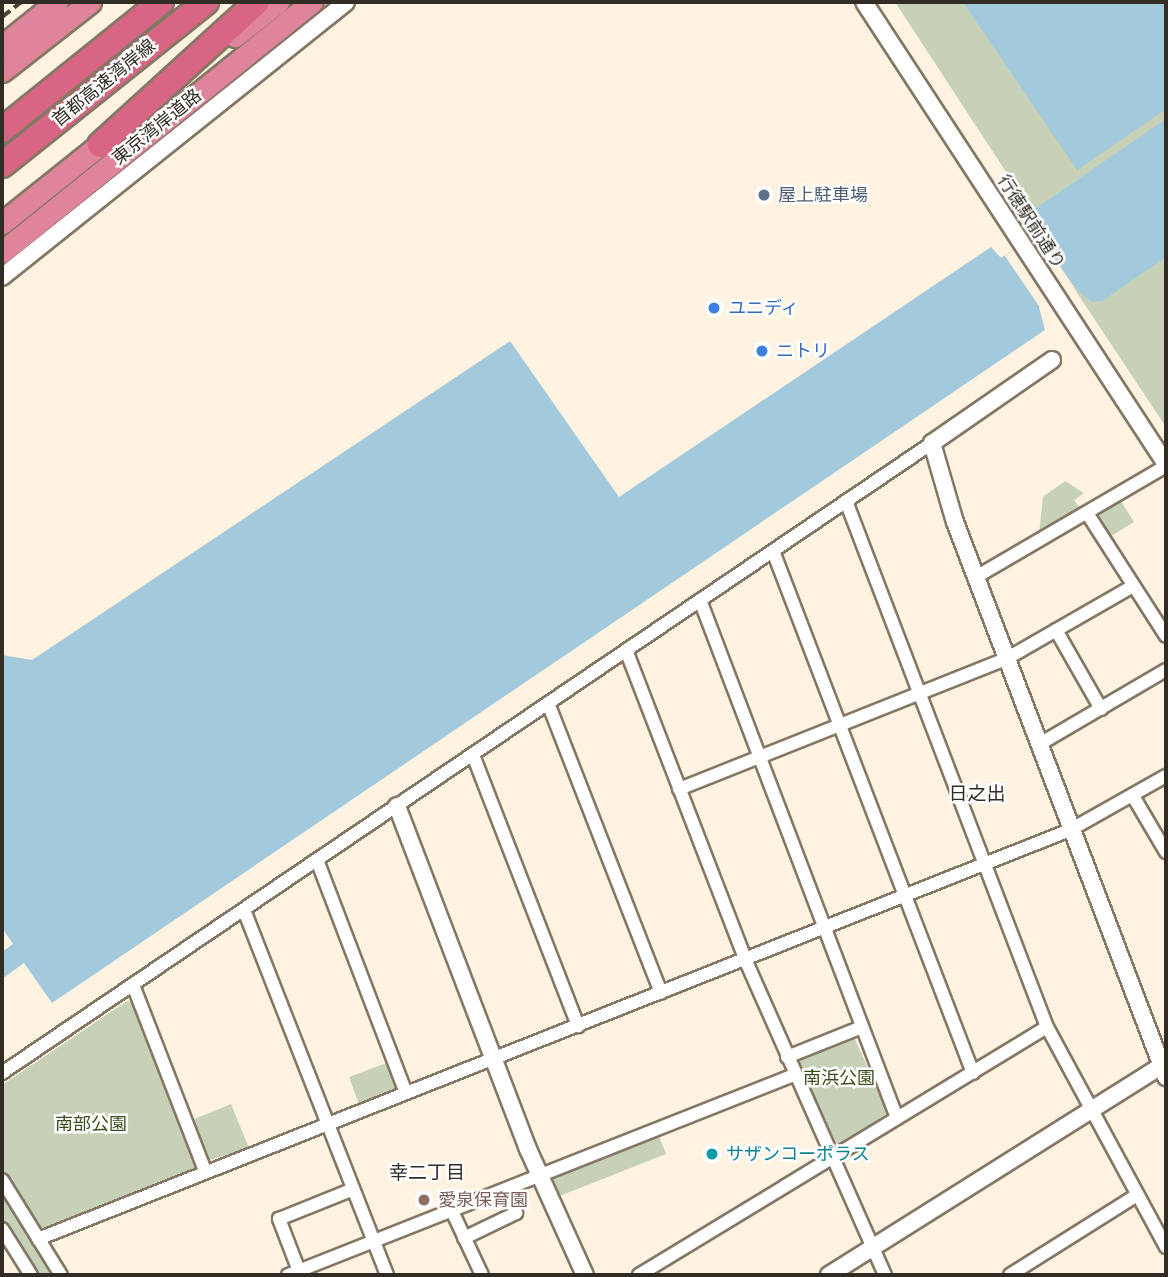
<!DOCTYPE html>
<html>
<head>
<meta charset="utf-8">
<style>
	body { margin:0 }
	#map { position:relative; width:1168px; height:1277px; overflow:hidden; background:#fef2e1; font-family:"Roboto Condensed","Noto Sans JP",sans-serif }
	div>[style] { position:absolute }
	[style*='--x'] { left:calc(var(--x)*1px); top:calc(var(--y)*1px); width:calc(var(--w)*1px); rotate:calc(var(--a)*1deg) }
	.green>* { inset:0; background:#c6d1b7 }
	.water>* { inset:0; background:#a3c9dc }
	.pier>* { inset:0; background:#fef2e1 }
	.roads { filter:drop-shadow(2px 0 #847765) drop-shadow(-2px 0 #847765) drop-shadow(0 2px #847765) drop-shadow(0 -2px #847765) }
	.minor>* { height:12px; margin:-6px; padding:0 6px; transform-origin:6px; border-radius:6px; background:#fff }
	.tertiary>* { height:16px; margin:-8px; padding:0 8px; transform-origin:8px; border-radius:8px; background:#fff }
	.trunk>* { height:21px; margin:-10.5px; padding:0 10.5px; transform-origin:10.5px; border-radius:10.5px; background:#e0849c }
	.motorway>* { height:24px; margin:-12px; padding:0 12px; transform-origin:12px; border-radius:12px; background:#d96584 }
	.rail>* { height:3.5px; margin-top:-1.75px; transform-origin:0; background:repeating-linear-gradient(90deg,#49433a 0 10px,transparent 0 15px) }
	.dots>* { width:19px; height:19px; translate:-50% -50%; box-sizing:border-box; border:4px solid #fff; border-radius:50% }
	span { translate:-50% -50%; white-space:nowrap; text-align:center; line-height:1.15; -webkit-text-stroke:5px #fff; paint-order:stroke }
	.street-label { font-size:18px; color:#312c24 }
	.service-label { font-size:18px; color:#4e5e75 }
	.left { translate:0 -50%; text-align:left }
	.shop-label { font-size:18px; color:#366cbe }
	.park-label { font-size:18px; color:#3b4e1c }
	.culture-label { font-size:18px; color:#0d838f }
	.education-label { font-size:18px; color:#785e54 }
	.neighbourhood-label { font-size:19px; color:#312c24 }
	.frame { position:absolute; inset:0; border:4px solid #312c24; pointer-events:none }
</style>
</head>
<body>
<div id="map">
	<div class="green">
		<i style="clip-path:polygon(895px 2px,1166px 2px,1166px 427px,1038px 234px,1029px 207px)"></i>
		<i style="clip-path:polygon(1065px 481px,1084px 493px,1074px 500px,1080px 508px,1039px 534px,1043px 497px)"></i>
		<i style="clip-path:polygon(1120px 500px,1134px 522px,1108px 538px,1094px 515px)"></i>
		<i style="clip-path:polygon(127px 1001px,133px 1003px,197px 1164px,194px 1171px,46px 1231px,37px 1229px,2px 1172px,2px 1085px)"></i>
		<i style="clip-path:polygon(853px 1035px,888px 1112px,839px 1148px,796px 1063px)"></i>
		<i style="clip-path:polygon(389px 1062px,397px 1093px,360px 1107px,349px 1077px)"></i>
		<i style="clip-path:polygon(231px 1104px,249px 1148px,207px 1161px,192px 1120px)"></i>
		<i style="clip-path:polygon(659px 1136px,666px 1154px,557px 1197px,553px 1177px)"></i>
		<i style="clip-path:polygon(2px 1186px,57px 1275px,35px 1275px,2px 1222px)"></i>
	</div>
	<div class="water">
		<i style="clip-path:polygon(963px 2px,1166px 2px,1166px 109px,1077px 170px)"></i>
		<i style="clip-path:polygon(1166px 119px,1166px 257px,1102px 301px,1091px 302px,1073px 285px,1039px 307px,1045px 330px,52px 1003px,24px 963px,2px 979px,2px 952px,13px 944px,2px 928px,2px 655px,32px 660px,510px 341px,619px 497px,991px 247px,1001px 258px,1038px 234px,1032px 211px)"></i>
	</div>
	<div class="pier">
		<i style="clip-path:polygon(1038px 234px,1074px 287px,1041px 309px,1005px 256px)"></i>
	</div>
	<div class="roads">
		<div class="minor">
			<i style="--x:846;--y:501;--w:563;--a:69.09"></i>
			<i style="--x:1047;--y:1027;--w:250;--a:61.6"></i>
			<i style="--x:1087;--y:513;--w:146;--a:57.3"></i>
			<i style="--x:773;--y:551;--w:559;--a:69.04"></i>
			<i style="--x:976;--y:577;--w:220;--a:-30.3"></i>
			<i style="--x:700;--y:600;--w:554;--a:69.18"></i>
			<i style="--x:1056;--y:630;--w:91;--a:60.3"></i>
			<i style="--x:626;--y:650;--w:331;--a:68.9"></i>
			<i style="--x:745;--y:959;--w:346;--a:66.1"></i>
			<i style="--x:548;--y:703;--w:311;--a:68.7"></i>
			<i style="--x:1038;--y:745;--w:148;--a:-30.4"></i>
			<i style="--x:473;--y:755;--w:291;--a:68.8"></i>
			<i style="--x:679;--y:789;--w:352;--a:-21.7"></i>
			<i style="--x:1006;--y:659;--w:146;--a:-29.9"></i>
			<i style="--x:1133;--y:796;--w:65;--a:59.5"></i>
			<i style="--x:317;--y:860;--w:249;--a:69.1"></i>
			<i style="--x:244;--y:910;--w:392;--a:68.6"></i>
			<i style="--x:133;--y:985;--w:199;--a:68.8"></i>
			<i style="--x:787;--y:1057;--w:81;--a:-21.8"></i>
			<i style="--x:2;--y:1073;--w:1123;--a:-34.11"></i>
			<i style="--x:2;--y:1180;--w:112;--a:58.2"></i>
			<i style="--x:452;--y:1211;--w:71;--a:64.9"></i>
			<i style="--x:2;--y:1229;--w:54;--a:57.8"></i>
			<i style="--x:464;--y:1238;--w:58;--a:-25.7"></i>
			<i style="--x:516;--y:1213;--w:26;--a:-115"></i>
			<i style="--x:38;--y:1239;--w:1110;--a:-21.62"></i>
			<i style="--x:1070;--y:830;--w:110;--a:-29.4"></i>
			<i style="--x:299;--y:1271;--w:56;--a:-111"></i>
			<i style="--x:279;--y:1219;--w:78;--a:-21.9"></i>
			<i style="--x:288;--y:1275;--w:544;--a:-21.57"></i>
			<i style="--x:639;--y:1275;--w:477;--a:-31.3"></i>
			<i style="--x:1010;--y:1275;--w:150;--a:-32.2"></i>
		</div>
		<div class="tertiary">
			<i style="--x:864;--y:2;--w:552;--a:56.83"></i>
			<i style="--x:2;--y:277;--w:440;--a:-38.6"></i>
			<i style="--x:1052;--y:360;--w:146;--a:145.3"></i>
			<i style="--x:932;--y:443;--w:82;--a:73.8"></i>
			<i style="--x:955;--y:522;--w:594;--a:69.18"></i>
			<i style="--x:397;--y:806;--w:367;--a:69.1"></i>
			<i style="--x:528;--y:1149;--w:138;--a:65.7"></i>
			<i style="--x:829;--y:1275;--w:398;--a:-32.2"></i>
		</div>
		<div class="trunk">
			<i style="--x:235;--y:36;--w:55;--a:-38.3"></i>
			<i style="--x:2;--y:46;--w:70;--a:-38.7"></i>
			<i style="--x:2;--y:71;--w:112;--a:-38.1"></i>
			<i style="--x:2;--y:223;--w:141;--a:-38.7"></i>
			<i style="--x:2;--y:252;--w:398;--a:-38.9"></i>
		</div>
		<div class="motorway">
			<i style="--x:2;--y:130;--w:204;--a:-38.8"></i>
			<i style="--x:100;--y:145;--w:212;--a:-42.3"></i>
			<i style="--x:2;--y:165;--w:261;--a:-38.6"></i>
		</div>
	</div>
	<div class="rail">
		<i style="--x:2;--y:17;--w:24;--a:-38"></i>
	</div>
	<div class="dots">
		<i style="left:764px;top:195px;background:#5c6f8a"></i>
		<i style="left:714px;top:308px;background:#3f7fe0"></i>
		<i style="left:762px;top:351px;background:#3f7fe0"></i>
		<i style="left:712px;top:1154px;background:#0f9aa8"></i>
		<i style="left:424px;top:1200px;background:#8d6e63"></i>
	</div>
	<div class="street-label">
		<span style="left:104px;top:83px;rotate:-39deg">首都高速湾岸線</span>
		<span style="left:157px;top:127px;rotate:-39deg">東京湾岸道路</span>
		<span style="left:1031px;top:222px;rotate:57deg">行徳駅前通り</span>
	</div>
	<div class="service-label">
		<span class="left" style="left:778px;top:195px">屋上駐車場</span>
	</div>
	<div class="shop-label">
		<span class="left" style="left:728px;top:308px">ユニディ</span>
		<span class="left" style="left:776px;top:351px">ニトリ</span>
	</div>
	<div class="park-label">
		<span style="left:839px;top:1078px">南浜公園</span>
		<span style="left:91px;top:1124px">南部公園</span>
	</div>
	<div class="culture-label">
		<span class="left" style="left:726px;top:1154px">サザンコーポラス</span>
	</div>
	<div class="education-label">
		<span class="left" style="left:438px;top:1200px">愛泉保育園</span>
	</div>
	<div class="neighbourhood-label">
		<span style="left:977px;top:794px">日之出</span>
		<span style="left:427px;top:1173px">幸二丁目</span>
	</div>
	<div class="frame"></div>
</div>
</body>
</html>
